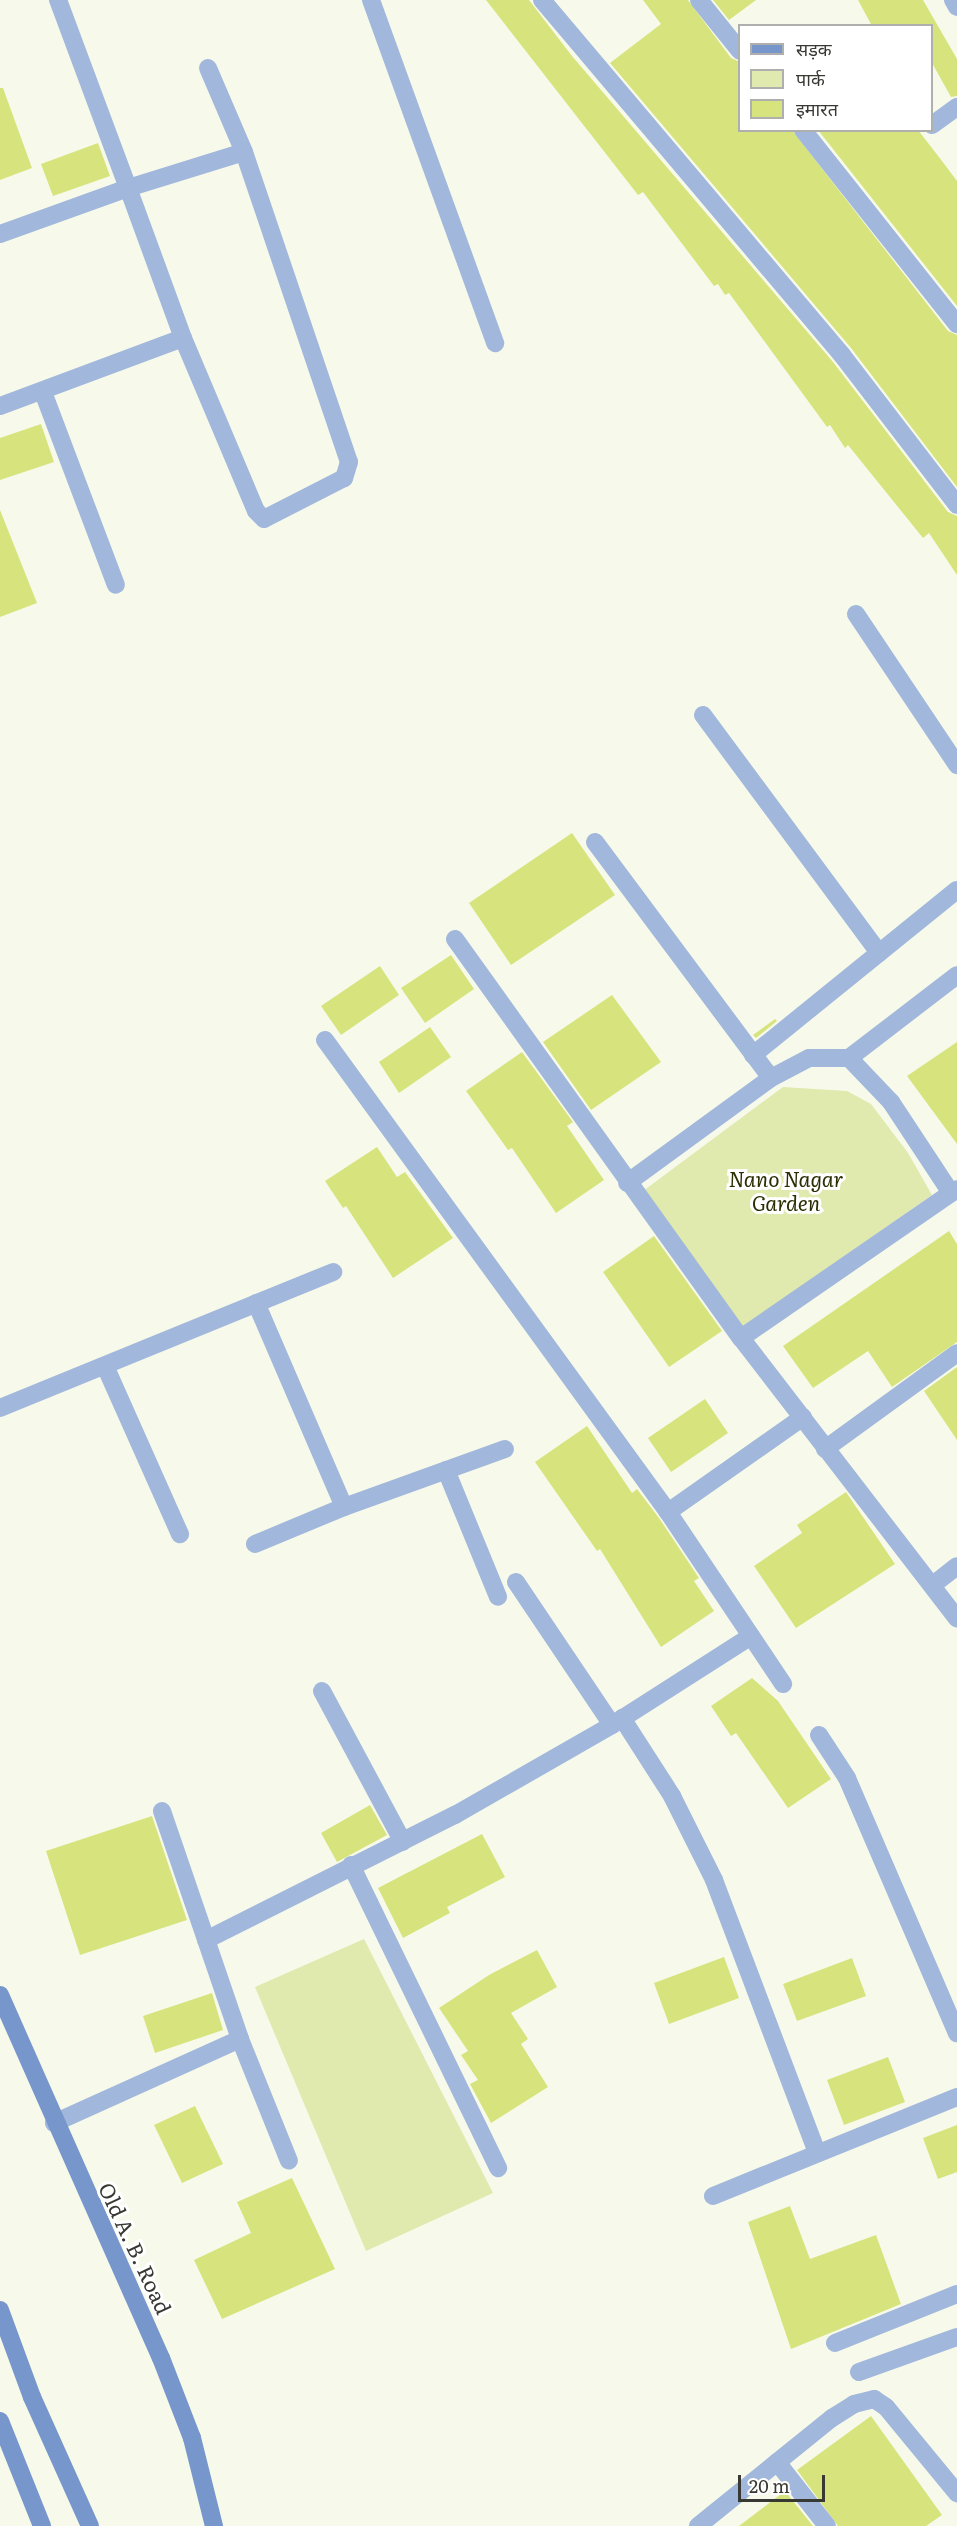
<!DOCTYPE html>
<html>
<head>
<meta charset="utf-8">
<style>
	body { margin:0 }
	#map { position:relative; width:957px; height:2526px; overflow:hidden; background:#f7faea; font-family:Literata,"Noto Sans Devanagari",serif }
	div>[style] { position:absolute }
	[style*='--x'] { left:calc(var(--x)*1px); top:calc(var(--y)*1px); width:calc(var(--w)*1px); rotate:calc(var(--a)*1deg) }
	.green>* { inset:0; background:#e0e9ae }
	.building>* { inset:0; background:#d7e47d }
	.street>* { height:18px; margin:-9px; padding:0 9px; transform-origin:9px; border-radius:9px; background:#a1b7dc }
	.secondary>* { height:18px; margin:-9px; padding:0 9px; transform-origin:9px; border-radius:9px; background:#7796cc }
	span { translate:-50% -50%; white-space:nowrap; text-align:center; line-height:1.15; -webkit-text-stroke:6px #fff; paint-order:stroke }
	.park-label { font-size:21px; color:#2b2f03; font-style:italic }
	.street-label { font-size:21px; color:#383933 }
	.legend { position:absolute; left:738px; top:24px; width:195px; height:108px; box-sizing:border-box; background:#fff; border:2px solid #afb0ad; margin:0; padding:8px 10px; list-style:none; font-size:18px; color:#383933 }
	.legend li { display:flex; align-items:center; gap:12px; height:30px }
	.legend b { width:30px; border:2px solid #afb0ad }
	.scale { position:absolute; left:738px; top:2475px; width:87px; height:27px; box-sizing:border-box; border:3px solid #383933; border-top:0; padding-left:8px; font-size:18px; line-height:21px; white-space:nowrap; color:#383933; -webkit-text-stroke:4px #fff; paint-order:stroke }
</style>
</head>
<body>
<div id="map">
	<div class="green">
		<i style="clip-path:polygon(783px 1087px,847px 1091px,871px 1104px,908px 1153px,932px 1195px,743px 1327px,643px 1191px)"></i>
		<i style="clip-path:polygon(364px 1939px,493px 2193px,366px 2251px,255px 1987px)"></i>
	</div>
	<div class="building">
		<i style="clip-path:polygon(486px 0,529px 0,572px 56px,833px 362px,948px 512px,957px 516px,957px 575px,929px 533px,923px 538px,848px 445px,845px 448px,830px 425px,827px 427px,729px 293px,725px 295px,718px 284px,714px 286px,643px 192px,638px 195px)"></i>
		<i style="clip-path:polygon(643px 0,688px 0,731px 58px,740px 62px,740px 130px,792px 130px,948px 331px,957px 335px,957px 487px,851px 348px,610px 63px,661px 24px)"></i>
		<i style="clip-path:polygon(713px 0,756px 0,729px 20px)"></i>
		<i style="clip-path:polygon(858px 0,923px 0,957px 59px,957px 96px,951px 97px,932px 63px,932px 26px,872px 26px)"></i>
		<i style="clip-path:polygon(0 88px,3px 88px,32px 168px,0 180px)"></i>
		<i style="clip-path:polygon(818px 130px,918px 130px,942px 161px,957px 181px,957px 306px)"></i>
		<i style="clip-path:polygon(98px 143px,110px 176px,53px 196px,41px 164px)"></i>
		<i style="clip-path:polygon(41px 424px,54px 462px,0 480px,0 438px)"></i>
		<i style="clip-path:polygon(0 510px,37px 603px,0 617px)"></i>
		<i style="clip-path:polygon(572px 833px,615px 895px,511px 965px,469px 903px)"></i>
		<i style="clip-path:polygon(451px 955px,474px 989px,425px 1023px,401px 988px)"></i>
		<i style="clip-path:polygon(380px 966px,399px 995px,341px 1035px,321px 1006px)"></i>
		<i style="clip-path:polygon(612px 995px,661px 1062px,591px 1110px,543px 1042px)"></i>
		<i style="clip-path:polygon(775px 1019px,777px 1021px,756px 1038px,753px 1035px)"></i>
		<i style="clip-path:polygon(430px 1027px,451px 1057px,399px 1093px,379px 1062px)"></i>
		<i style="clip-path:polygon(957px 1042px,957px 1144px,907px 1076px)"></i>
		<i style="clip-path:polygon(522px 1052px,573px 1122px,567px 1126px,604px 1180px,556px 1213px,512px 1148px,508px 1150px,466px 1091px)"></i>
		<i style="clip-path:polygon(377px 1147px,397px 1177px,405px 1172px,453px 1238px,393px 1278px,346px 1206px,343px 1208px,325px 1181px)"></i>
		<i style="clip-path:polygon(949px 1231px,957px 1244px,957px 1342px,892px 1387px,868px 1351px,813px 1388px,783px 1346px)"></i>
		<i style="clip-path:polygon(654px 1236px,722px 1331px,669px 1367px,603px 1272px)"></i>
		<i style="clip-path:polygon(957px 1367px,957px 1440px,924px 1391px)"></i>
		<i style="clip-path:polygon(705px 1399px,728px 1433px,671px 1472px,648px 1438px)"></i>
		<i style="clip-path:polygon(587px 1426px,632px 1493px,637px 1489px,659px 1518px,699px 1578px,694px 1581px,714px 1611px,661px 1647px,600px 1549px,597px 1551px,535px 1462px)"></i>
		<i style="clip-path:polygon(846px 1492px,895px 1564px,796px 1628px,754px 1566px,802px 1533px,797px 1525px)"></i>
		<i style="clip-path:polygon(752px 1678px,778px 1701px,831px 1779px,788px 1808px,736px 1733px,731px 1736px,711px 1706px)"></i>
		<i style="clip-path:polygon(370px 1805px,387px 1835px,337px 1862px,321px 1833px)"></i>
		<i style="clip-path:polygon(152px 1816px,187px 1920px,80px 1955px,46px 1851px)"></i>
		<i style="clip-path:polygon(482px 1834px,505px 1877px,447px 1907px,450px 1913px,403px 1938px,378px 1888px)"></i>
		<i style="clip-path:polygon(537px 1950px,557px 1987px,511px 2013px,528px 2039px,521px 2044px,548px 2087px,491px 2123px,470px 2084px,478px 2080px,461px 2055px,468px 2051px,439px 2008px,489px 1975px)"></i>
		<i style="clip-path:polygon(724px 1957px,739px 1998px,669px 2024px,654px 1983px)"></i>
		<i style="clip-path:polygon(852px 1958px,866px 1996px,797px 2021px,783px 1984px)"></i>
		<i style="clip-path:polygon(212px 1993px,223px 2030px,155px 2053px,143px 2016px)"></i>
		<i style="clip-path:polygon(888px 2057px,905px 2102px,844px 2125px,827px 2080px)"></i>
		<i style="clip-path:polygon(195px 2106px,223px 2164px,182px 2183px,154px 2125px)"></i>
		<i style="clip-path:polygon(957px 2125px,957px 2172px,938px 2179px,923px 2138px)"></i>
		<i style="clip-path:polygon(292px 2178px,335px 2269px,222px 2319px,194px 2260px,251px 2233px,237px 2202px)"></i>
		<i style="clip-path:polygon(790px 2206px,810px 2259px,876px 2235px,901px 2304px,791px 2349px,748px 2222px)"></i>
		<i style="clip-path:polygon(871px 2416px,942px 2515px,926px 2526px,838px 2526px,797px 2470px)"></i>
		<i style="clip-path:polygon(785px 2491px,813px 2526px,739px 2526px)"></i>
	</div>
	<div class="street">
		<i style="--x:371;--y:0;--w:365;--a:70.1"></i>
		<i style="--x:542;--y:0;--w:465;--a:49.8"></i>
		<i style="--x:842;--y:355;--w:189;--a:52.5"></i>
		<i style="--x:699;--y:0;--w:65;--a:51.2"></i>
		<i style="--x:953;--y:0;--w:8;--a:60"></i>
		<i style="--x:208;--y:68;--w:91;--a:66.8"></i>
		<i style="--x:244;--y:152;--w:327;--a:71.3"></i>
		<i style="--x:349;--y:462;--w:17;--a:107"></i>
		<i style="--x:344;--y:478;--w:90;--a:152.9"></i>
		<i style="--x:264;--y:519;--w:11;--a:-135"></i>
		<i style="--x:256;--y:511;--w:188;--a:-112.9"></i>
		<i style="--x:183;--y:338;--w:160;--a:-110.1"></i>
		<i style="--x:128;--y:188;--w:121;--a:-17.2"></i>
		<i style="--x:932;--y:125;--w:31;--a:-36"></i>
		<i style="--x:803;--y:130;--w:248;--a:51.6"></i>
		<i style="--x:0;--y:234;--w:136;--a:-19.8"></i>
		<i style="--x:128;--y:188;--w:201;--a:-110.4"></i>
		<i style="--x:43;--y:392;--w:206;--a:69.3"></i>
		<i style="--x:0;--y:406;--w:195;--a:-20.4"></i>
		<i style="--x:856;--y:614;--w:182;--a:56.2"></i>
		<i style="--x:703;--y:715;--w:296;--a:53.5"></i>
		<i style="--x:595;--y:842;--w:294;--a:53.3"></i>
		<i style="--x:771;--y:1078;--w:178;--a:143.9"></i>
		<i style="--x:455;--y:939;--w:491;--a:54.4"></i>
		<i style="--x:741;--y:1338;--w:354;--a:52.4"></i>
		<i style="--x:325;--y:1040;--w:583;--a:53.99"></i>
		<i style="--x:668;--y:1512;--w:207;--a:56.2"></i>
		<i style="--x:753;--y:1055;--w:262;--a:-39"></i>
		<i style="--x:849;--y:1058;--w:136;--a:-37.5"></i>
		<i style="--x:771;--y:1078;--w:43;--a:-27.8"></i>
		<i style="--x:809;--y:1058;--w:40;--a:0"></i>
		<i style="--x:849;--y:1058;--w:61;--a:46.3"></i>
		<i style="--x:891;--y:1102;--w:109;--a:56.6"></i>
		<i style="--x:741;--y:1338;--w:262;--a:-34.6"></i>
		<i style="--x:106;--y:1368;--w:182;--a:66"></i>
		<i style="--x:0;--y:1408;--w:360;--a:-22.2"></i>
		<i style="--x:825;--y:1449;--w:163;--a:-36"></i>
		<i style="--x:446;--y:1470;--w:137;--a:67.7"></i>
		<i style="--x:344;--y:1507;--w:171;--a:-19.8"></i>
		<i style="--x:668;--y:1512;--w:165;--a:-35.1"></i>
		<i style="--x:255;--y:1544;--w:96;--a:-22.6"></i>
		<i style="--x:344;--y:1507;--w:222;--a:-113.3"></i>
		<i style="--x:516;--y:1582;--w:172;--a:56.1"></i>
		<i style="--x:934;--y:1584;--w:29;--a:-38"></i>
		<i style="--x:322;--y:1691;--w:171;--a:61.8"></i>
		<i style="--x:622;--y:1718;--w:93;--a:57.3"></i>
		<i style="--x:672;--y:1796;--w:94;--a:63.4"></i>
		<i style="--x:714;--y:1880;--w:291;--a:69.3"></i>
		<i style="--x:819;--y:1735;--w:51;--a:56.9"></i>
		<i style="--x:847;--y:1778;--w:278;--a:66.7"></i>
		<i style="--x:162;--y:1811;--w:241;--a:71.1"></i>
		<i style="--x:240;--y:2039;--w:131;--a:68.1"></i>
		<i style="--x:351;--y:1865;--w:337;--a:64.1"></i>
		<i style="--x:206;--y:1940;--w:279;--a:-26.7"></i>
		<i style="--x:455;--y:1815;--w:181;--a:-29.8"></i>
		<i style="--x:612;--y:1725;--w:165;--a:-32.6"></i>
		<i style="--x:54;--y:2123;--w:204;--a:-24.3"></i>
		<i style="--x:713;--y:2196;--w:263;--a:-22.1"></i>
		<i style="--x:835;--y:2343;--w:131;--a:-21.9"></i>
		<i style="--x:859;--y:2372;--w:104;--a:-19.7"></i>
		<i style="--x:777;--y:2462;--w:81;--a:52"></i>
		<i style="--x:698;--y:2526;--w:172;--a:-38.9"></i>
		<i style="--x:832;--y:2418;--w:26;--a:-32"></i>
		<i style="--x:854;--y:2404;--w:21;--a:-14"></i>
		<i style="--x:874;--y:2399;--w:14;--a:34"></i>
		<i style="--x:886;--y:2407;--w:112;--a:50.5"></i>
	</div>
	<div class="secondary">
		<i style="--x:0;--y:1995;--w:397;--a:66.1"></i>
		<i style="--x:161;--y:2358;--w:86;--a:68.8"></i>
		<i style="--x:192;--y:2438;--w:91;--a:76"></i>
		<i style="--x:0;--y:2310;--w:93;--a:69.8"></i>
		<i style="--x:32;--y:2397;--w:141;--a:65.8"></i>
		<i style="--x:0;--y:2421;--w:113;--a:68.2"></i>
	</div>
	<div class="park-label">
		<span style="left:786px;top:1190px">Nano Nagar<br>Garden</span>
	</div>
	<div class="street-label">
		<span style="left:136px;top:2248px;rotate:65deg">Old A. B. Road</span>
	</div>
	<ul class="legend">
	<li><b style="height:8px;background:#7796cc"></b>सड़क</li>
	<li><b style="height:16px;background:#e0e9ae"></b>पार्क</li>
	<li><b style="height:16px;background:#d7e47d"></b>इमारत</li>
	</ul>
	<div class="scale">20 m</div>
</div>
</body>
</html>
